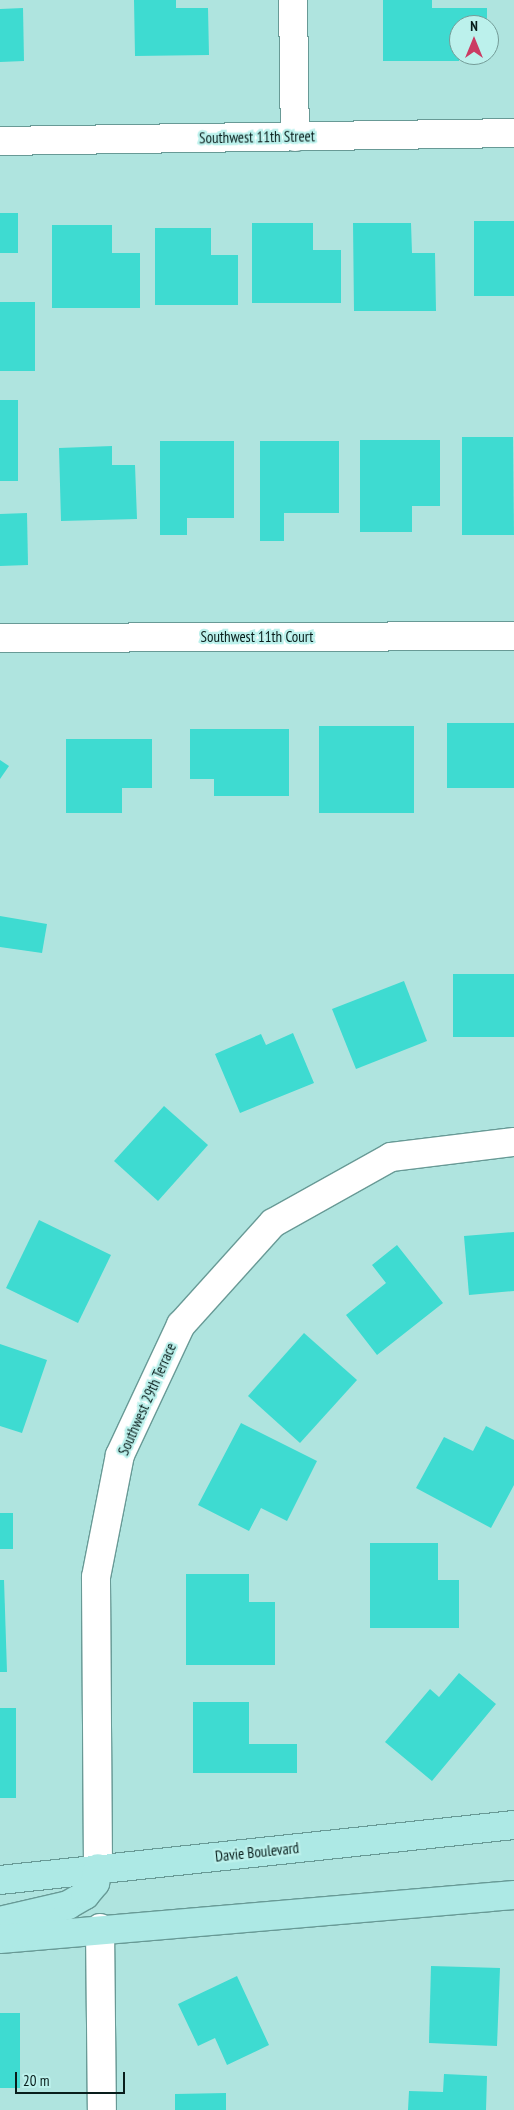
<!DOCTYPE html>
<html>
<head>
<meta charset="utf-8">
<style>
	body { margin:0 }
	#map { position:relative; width:514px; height:2110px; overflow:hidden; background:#afe4df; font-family:"PT Sans Narrow",sans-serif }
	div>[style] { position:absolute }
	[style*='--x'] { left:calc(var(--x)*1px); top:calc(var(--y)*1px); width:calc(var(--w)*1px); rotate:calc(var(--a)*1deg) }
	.building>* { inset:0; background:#3edbd1 }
	.roads { filter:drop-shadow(1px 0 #689a96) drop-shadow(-1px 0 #689a96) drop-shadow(0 1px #689a96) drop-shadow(0 -1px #689a96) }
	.minor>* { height:28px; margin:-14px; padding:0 14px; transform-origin:14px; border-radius:14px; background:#fff }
	.major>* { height:28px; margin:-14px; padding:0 14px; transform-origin:14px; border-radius:14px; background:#ade9e5 }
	span { translate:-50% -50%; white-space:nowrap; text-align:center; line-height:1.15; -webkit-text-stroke:4.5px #bcf1ec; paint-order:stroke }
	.street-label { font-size:15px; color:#081d1b }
	.north { position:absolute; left:449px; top:15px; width:50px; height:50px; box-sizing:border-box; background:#bcf1ec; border:1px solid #749c98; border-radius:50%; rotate:0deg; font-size:14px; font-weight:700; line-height:20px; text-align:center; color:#081d1b }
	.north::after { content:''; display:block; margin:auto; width:18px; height:22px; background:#cb3c63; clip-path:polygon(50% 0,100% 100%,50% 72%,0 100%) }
	.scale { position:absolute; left:15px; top:2072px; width:110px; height:22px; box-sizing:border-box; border:2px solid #081d1b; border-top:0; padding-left:6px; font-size:15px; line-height:18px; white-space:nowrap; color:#081d1b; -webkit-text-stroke:4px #bcf1ec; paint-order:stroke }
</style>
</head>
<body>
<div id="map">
	<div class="building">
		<i style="clip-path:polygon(134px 0,176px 0,176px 8px,208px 8px,209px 55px,135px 56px)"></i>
		<i style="clip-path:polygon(383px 0,432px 0,432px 8px,487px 8px,487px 25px,459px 25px,459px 61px,383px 61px)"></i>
		<i style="clip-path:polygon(23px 8px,24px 61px,0 62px,0 9px)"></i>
		<i style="clip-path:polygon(0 213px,18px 213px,18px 253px,0 253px)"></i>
		<i style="clip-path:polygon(474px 221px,514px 221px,514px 296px,474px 296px)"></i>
		<i style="clip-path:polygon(252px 223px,313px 223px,313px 250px,341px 250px,341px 303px,252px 303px)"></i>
		<i style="clip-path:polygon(353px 223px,411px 223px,412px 253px,435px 253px,436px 311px,354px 311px)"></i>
		<i style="clip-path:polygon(52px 225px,112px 225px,112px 253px,140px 253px,140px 308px,52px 308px)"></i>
		<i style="clip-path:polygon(155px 228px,211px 228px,211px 255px,238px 255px,238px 305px,155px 305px)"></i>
		<i style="clip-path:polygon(0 302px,35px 302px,35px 371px,0 371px)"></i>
		<i style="clip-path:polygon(0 400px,18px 400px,18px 481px,0 481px)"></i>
		<i style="clip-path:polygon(462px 437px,513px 437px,514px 535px,462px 535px)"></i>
		<i style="clip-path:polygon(360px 440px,440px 440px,440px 506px,412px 506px,412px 532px,360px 532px)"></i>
		<i style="clip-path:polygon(160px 441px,234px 441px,234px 518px,187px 518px,187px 535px,160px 535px)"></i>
		<i style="clip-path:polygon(260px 441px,339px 441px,339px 513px,284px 513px,284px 541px,260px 541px)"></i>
		<i style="clip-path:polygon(112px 446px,112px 465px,135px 465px,137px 519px,61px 521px,59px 448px)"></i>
		<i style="clip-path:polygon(27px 513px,28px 565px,0 566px,0 514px)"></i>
		<i style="clip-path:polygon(447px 723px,514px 723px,514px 788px,447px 788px)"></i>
		<i style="clip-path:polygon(319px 726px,414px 726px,414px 813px,319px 813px)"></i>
		<i style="clip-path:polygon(190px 729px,289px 729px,289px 796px,214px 796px,214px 779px,190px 779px)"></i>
		<i style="clip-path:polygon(66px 739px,152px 739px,152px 788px,122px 788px,122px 813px,66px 813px)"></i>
		<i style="clip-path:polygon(0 760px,9px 766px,0 779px)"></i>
		<i style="clip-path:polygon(0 916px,47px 924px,42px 953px,0 947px)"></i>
		<i style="clip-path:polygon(453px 974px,514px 974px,514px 1037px,453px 1037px)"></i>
		<i style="clip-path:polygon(404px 981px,427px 1041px,356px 1069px,332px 1009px)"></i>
		<i style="clip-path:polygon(293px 1033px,314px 1083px,240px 1113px,215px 1054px,261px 1034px,266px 1045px)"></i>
		<i style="clip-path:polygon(164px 1106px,208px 1145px,158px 1201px,114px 1161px)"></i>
		<i style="clip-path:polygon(39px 1220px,111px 1255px,78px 1323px,6px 1288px)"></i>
		<i style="clip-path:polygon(514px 1232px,514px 1291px,469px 1295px,464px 1236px)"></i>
		<i style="clip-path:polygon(397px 1245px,443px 1303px,377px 1355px,346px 1315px,386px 1283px,372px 1265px)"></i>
		<i style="clip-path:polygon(304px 1333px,357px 1380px,300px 1443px,248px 1396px)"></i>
		<i style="clip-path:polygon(0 1344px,47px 1360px,22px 1433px,0 1426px)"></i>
		<i style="clip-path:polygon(241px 1423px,317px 1461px,287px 1521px,261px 1508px,249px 1531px,198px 1505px)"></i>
		<i style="clip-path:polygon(486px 1426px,514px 1440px,514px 1485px,491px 1528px,416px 1488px,444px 1437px,473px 1451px)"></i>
		<i style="clip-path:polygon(0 1513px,13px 1513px,13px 1549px,0 1549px)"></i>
		<i style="clip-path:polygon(370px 1543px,438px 1543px,438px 1580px,459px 1580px,459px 1628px,370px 1628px)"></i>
		<i style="clip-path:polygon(186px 1574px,249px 1574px,249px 1602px,275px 1602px,275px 1665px,186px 1665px)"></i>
		<i style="clip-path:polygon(0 1580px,4px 1580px,7px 1672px,0 1672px)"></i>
		<i style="clip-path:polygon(459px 1673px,496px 1704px,432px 1781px,385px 1742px,430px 1689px,439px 1697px)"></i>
		<i style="clip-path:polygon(193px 1702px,249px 1702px,249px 1744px,297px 1744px,297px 1773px,193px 1773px)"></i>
		<i style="clip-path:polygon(0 1708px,16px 1708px,16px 1798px,0 1798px)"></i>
		<i style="clip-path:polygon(431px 1966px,500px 1968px,497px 2046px,429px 2043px)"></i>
		<i style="clip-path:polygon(237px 1976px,269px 2045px,227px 2065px,215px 2038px,198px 2046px,178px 2004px)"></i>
		<i style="clip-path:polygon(0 2013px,20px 2013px,20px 2088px,0 2088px)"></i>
		<i style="clip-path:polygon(444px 2074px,487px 2076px,486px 2110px,408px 2110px,409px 2091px,443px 2092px)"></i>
		<i style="clip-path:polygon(226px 2093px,226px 2110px,175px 2110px,175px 2094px)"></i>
	</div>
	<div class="roads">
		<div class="minor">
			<i style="--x:293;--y:0;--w:137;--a:89.2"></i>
			<i style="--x:0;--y:141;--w:514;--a:-0.89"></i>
			<i style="--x:0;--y:638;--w:514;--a:-0.22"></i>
			<i style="--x:98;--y:1868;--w:291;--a:-90.4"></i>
			<i style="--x:96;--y:1577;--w:124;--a:-78.9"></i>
			<i style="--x:120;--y:1455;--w:144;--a:-64.9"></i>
			<i style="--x:181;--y:1325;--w:137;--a:-48"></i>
			<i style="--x:273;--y:1223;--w:135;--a:-29.2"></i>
			<i style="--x:391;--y:1157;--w:124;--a:-7"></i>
			<i style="--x:100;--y:1928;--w:182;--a:89.4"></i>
		</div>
		<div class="major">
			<i style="--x:0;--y:1880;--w:517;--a:-6.11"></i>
			<i style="--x:0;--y:1921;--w:70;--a:-13.2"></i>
			<i style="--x:68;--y:1905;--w:20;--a:-30"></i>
			<i style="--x:85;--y:1895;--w:16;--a:-50"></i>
			<i style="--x:95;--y:1883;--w:15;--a:-79"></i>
			<i style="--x:0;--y:1939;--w:516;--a:-4.89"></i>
		</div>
	</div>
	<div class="street-label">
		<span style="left:257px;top:137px;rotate:-1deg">Southwest 11th Street</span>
		<span style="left:257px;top:637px">Southwest 11th Court</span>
		<span style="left:147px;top:1399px;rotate:-66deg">Southwest 29th Terrace</span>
		<span style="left:257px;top:1852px;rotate:-6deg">Davie Boulevard</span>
	</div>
	<div class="north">N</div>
	<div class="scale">20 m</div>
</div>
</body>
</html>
